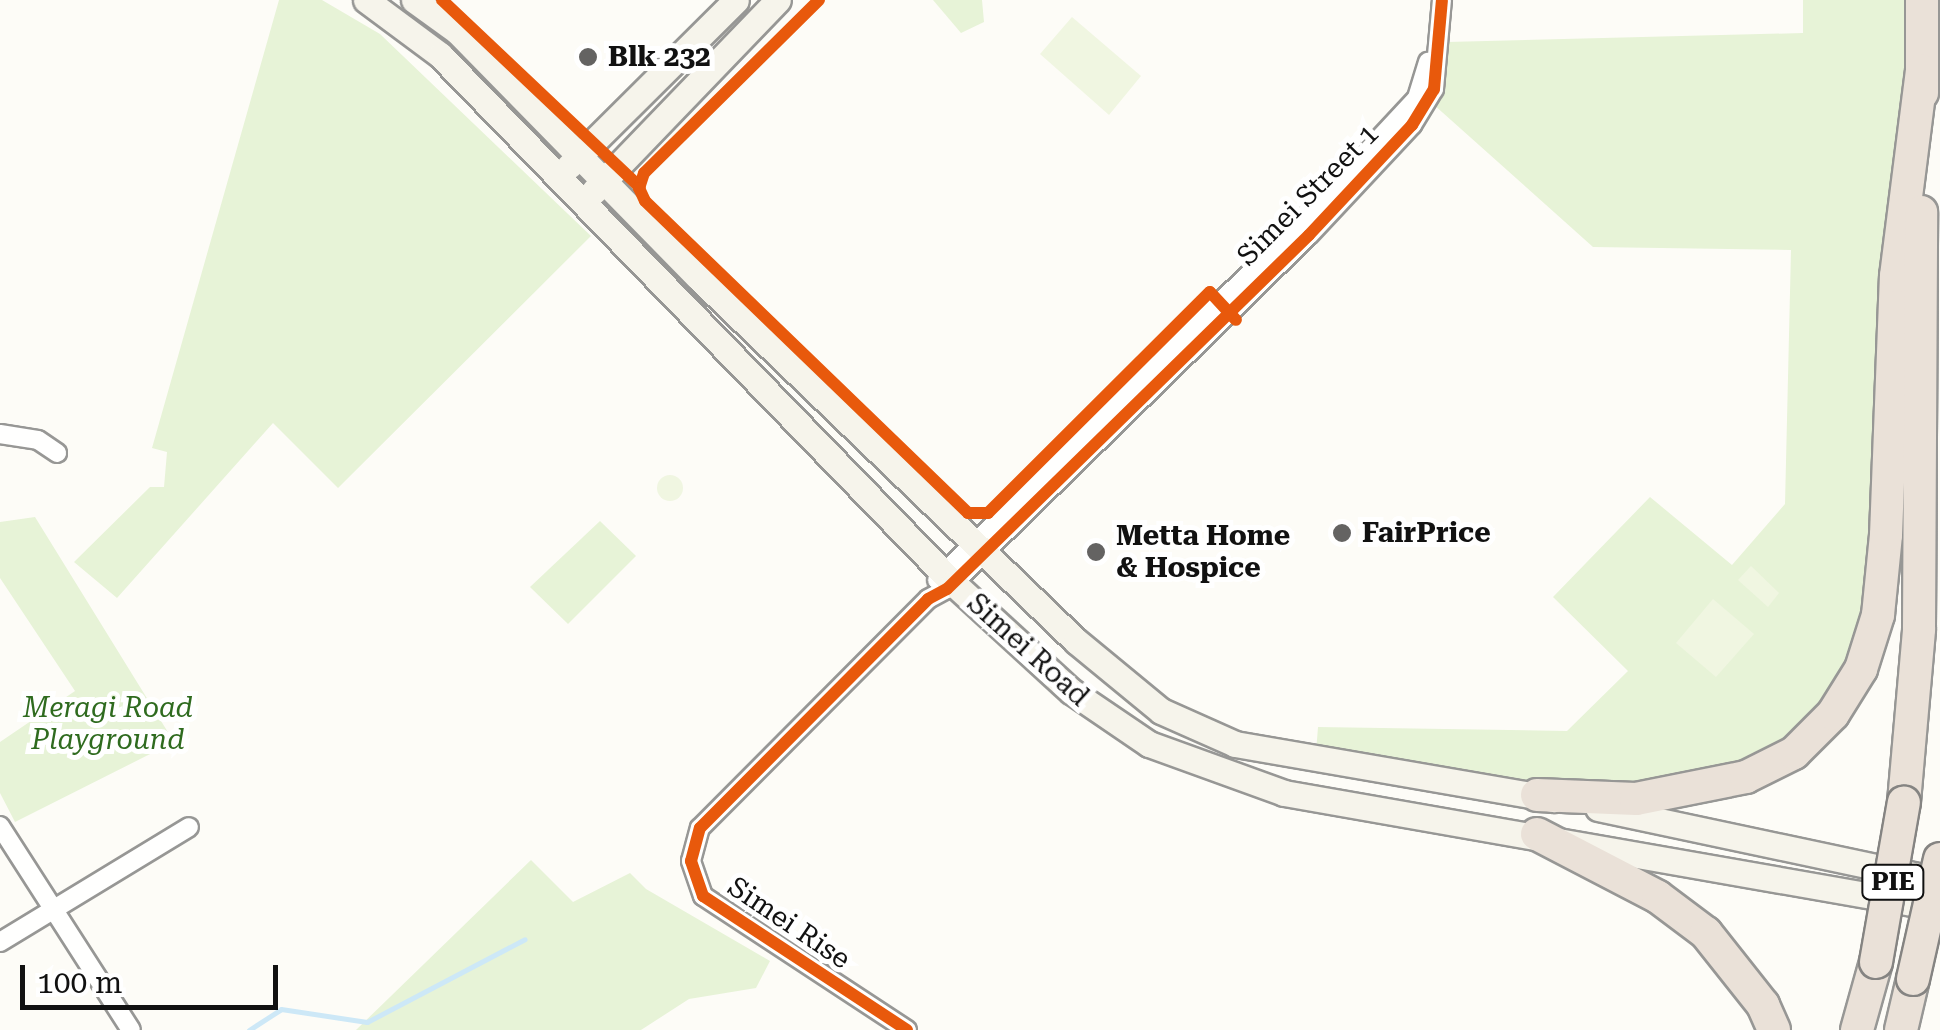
<!DOCTYPE html>
<html>
<head>
<meta charset="utf-8">
<style>
	body { margin:0 }
	#map { position:relative; width:1940px; height:1030px; overflow:hidden; background:#fdfcf7; font-family:"Roboto Serif",serif }
	div>[style] { position:absolute }
	[style*='--x'] { left:calc(var(--x)*1px); top:calc(var(--y)*1px); width:calc(var(--w)*1px); rotate:calc(var(--a)*1deg) }
	.green>* { inset:0; background:#e7f3d7 }
	.pitch>* { inset:0; background:#f0f6e1 }
	.round { border-radius:50% }
	.stream>* { height:5px; margin:-2.5px; padding:0 2.5px; transform-origin:2.5px; border-radius:2.5px; background:#cde8f7 }
	.roads { filter:drop-shadow(2px 0 #979795) drop-shadow(-2px 0 #979795) drop-shadow(0 2px #979795) drop-shadow(0 -2px #979795) }
	.street>* { height:18px; margin:-9px; padding:0 9px; transform-origin:9px; border-radius:9px; background:#fffffe }
	.secondary>* { height:25px; margin:-12.5px; padding:0 12.5px; transform-origin:12.5px; border-radius:12.5px; background:#f6f4eb }
	.highway>* { height:32px; margin:-16px; padding:0 16px; transform-origin:16px; border-radius:16px; background:#eae1d8 }
	.bridges { filter:drop-shadow(2px 0 #858482) drop-shadow(-2px 0 #858482) drop-shadow(0 2px #858482) drop-shadow(0 -2px #858482) }
	.highway-bridge>* { height:32px; margin:-16px; padding:0 16px; transform-origin:16px; border-radius:16px; background:#eae1d8 }
	.cycleway>* { height:12px; margin:-6px; padding:0 6px; transform-origin:6px; border-radius:6px; background:#e8590c }
	.dots>* { width:28px; height:28px; translate:-50% -50%; box-sizing:border-box; border:5px solid #fff; border-radius:50% }
	span { translate:-50% -50%; white-space:nowrap; text-align:center; line-height:1.15; -webkit-text-stroke:10px #fff; paint-order:stroke }
	.shield-label span { padding:2px 8px; background:#fff; border:2px solid; border-radius:8px; -webkit-text-stroke-width:0 }
	.shield-label { font-size:25px; color:#111; font-weight:700 }
	.poi-label { font-size:28px; color:#111; font-weight:700 }
	.left { translate:0 -50%; text-align:left }
	.street-label { font-size:28px; color:#111 }
	.park-label { font-size:28px; color:#2f6b1f; font-style:italic }
	.scale { position:absolute; left:20px; top:965px; width:258px; height:45px; box-sizing:border-box; border:5px solid #111; border-top:0; padding-left:12px; font-size:30px; line-height:35px; white-space:nowrap; color:#111; -webkit-text-stroke:8px #fff; paint-order:stroke }
</style>
</head>
<body>
<div id="map">
	<div class="green">
		<i style="clip-path:polygon(279px 0,322px 0,380px 34px,591px 236px,338px 488px,273px 423px,117px 598px,74px 562px,150px 487px,164px 487px,167px 452px,152px 448px)"></i>
		<i style="clip-path:polygon(933px 0,982px 0,984px 22px,961px 33px)"></i>
		<i style="clip-path:polygon(1803px 0,1917px 0,1883px 476px,1855px 666px,1790px 748px,1691px 786px,1539px 789px,1316px 752px,1318px 727px,1567px 731px,1628px 671px,1553px 597px,1650px 497px,1732px 565px,1785px 504px,1791px 250px,1593px 247px,1433px 104px,1447px 42px,1803px 33px)"></i>
		<i style="clip-path:polygon(35px 517px,174px 742px,15px 822px,0 793px,0 742px,75px 691px,0 578px,0 522px)"></i>
		<i style="clip-path:polygon(600px 521px,636px 556px,568px 624px,530px 587px)"></i>
		<i style="clip-path:polygon(531px 860px,573px 902px,630px 873px,646px 889px,770px 961px,756px 988px,689px 999px,641px 1030px,356px 1030px)"></i>
	</div>
	<div class="pitch">
		<i style="clip-path:polygon(1072px 17px,1141px 76px,1109px 115px,1040px 54px)"></i>
		<i class="round" style="left:657px;top:475px;width:26px;height:26px"></i>
		<i style="clip-path:polygon(1751px 566px,1779px 593px,1768px 607px,1738px 580px)"></i>
		<i style="clip-path:polygon(1713px 599px,1754px 634px,1716px 677px,1676px 643px)"></i>
	</div>
	<div class="stream">
		<i style="--x:249;--y:1030;--w:38;--a:-33"></i>
		<i style="--x:281;--y:1009;--w:87;--a:8.6"></i>
		<i style="--x:367;--y:1022;--w:178;--a:-27.7"></i>
	</div>
	<div class="roads">
		<div class="street">
			<i style="--x:0;--y:434;--w:38;--a:9"></i>
			<i style="--x:38;--y:440;--w:23;--a:34"></i>
			<i style="--x:937;--y:580;--w:507;--a:-44.44"></i>
			<i style="--x:1299;--y:225;--w:173;--a:-47.1"></i>
			<i style="--x:1417;--y:98;--w:38;--a:-73"></i>
			<i style="--x:0;--y:826;--w:242;--a:57.3"></i>
			<i style="--x:0;--y:942;--w:221;--a:-31.3"></i>
			<i style="--x:907;--y:1030;--w:244;--a:-146.7"></i>
			<i style="--x:703;--y:896;--w:37;--a:-109"></i>
			<i style="--x:691;--y:861;--w:34;--a:-75"></i>
			<i style="--x:700;--y:828;--w:323;--a:-45.1"></i>
			<i style="--x:928;--y:599;--w:21;--a:-28"></i>
			<i style="--x:947;--y:589;--w:506;--a:-44.36"></i>
			<i style="--x:1309;--y:235;--w:151;--a:-46.9"></i>
			<i style="--x:1412;--y:125;--w:42;--a:-58.6"></i>
			<i style="--x:1434;--y:89;--w:89;--a:-84.9"></i>
		</div>
		<div class="secondary">
			<i style="--x:366;--y:0;--w:92;--a:36.6"></i>
			<i style="--x:440;--y:55;--w:736;--a:45.83"></i>
			<i style="--x:953;--y:583;--w:160;--a:42.5"></i>
			<i style="--x:1071;--y:691;--w:94;--a:34.2"></i>
			<i style="--x:1149;--y:744;--w:144;--a:19.9"></i>
			<i style="--x:1284;--y:793;--w:666;--a:9.94"></i>
			<i style="--x:414;--y:0;--w:53;--a:35.8"></i>
			<i style="--x:457;--y:31;--w:344;--a:45.6"></i>
			<i style="--x:698;--y:277;--w:525;--a:43.92"></i>
			<i style="--x:1076;--y:641;--w:110;--a:39.5"></i>
			<i style="--x:1161;--y:711;--w:81;--a:24"></i>
			<i style="--x:1235;--y:744;--w:324;--a:9.8"></i>
			<i style="--x:569;--y:166;--w:235;--a:-44.8"></i>
			<i style="--x:594;--y:191;--w:265;--a:-46.1"></i>
			<i style="--x:1598;--y:808;--w:350;--a:12"></i>
		</div>
		<div class="highway">
			<i style="--x:1922;--y:93;--w:93;--a:-90"></i>
			<i style="--x:1537;--y:795;--w:99;--a:2.3"></i>
			<i style="--x:1636;--y:799;--w:112;--a:-11.3"></i>
			<i style="--x:1746;--y:777;--w:54;--a:-26.6"></i>
			<i style="--x:1794;--y:753;--w:55;--a:-45"></i>
			<i style="--x:1833;--y:714;--w:53;--a:-58.1"></i>
			<i style="--x:1861;--y:669;--w:57;--a:-72.5"></i>
			<i style="--x:1878;--y:615;--w:80;--a:-84.3"></i>
			<i style="--x:1886;--y:535;--w:259;--a:-87.8"></i>
			<i style="--x:1896;--y:276;--w:207;--a:-82.8"></i>
			<i style="--x:1904;--y:802;--w:174;--a:-85"></i>
			<i style="--x:1919;--y:629;--w:417;--a:-89.7"></i>
			<i style="--x:1537;--y:834;--w:136;--a:27.5"></i>
			<i style="--x:1658;--y:897;--w:60;--a:36.9"></i>
			<i style="--x:1706;--y:933;--w:92;--a:51.6"></i>
			<i style="--x:1763;--y:1005;--w:27;--a:66"></i>
			<i style="--x:1857;--y:1030;--w:71;--a:-74.4"></i>
			<i style="--x:1901;--y:1030;--w:52;--a:-76.8"></i>
		</div>
	</div>
	<div class="bridges">
		<div class="highway-bridge">
			<i style="--x:1876;--y:962;--w:162;--a:-80.1"></i>
			<i style="--x:1913;--y:979;--w:123;--a:-77.3"></i>
		</div>
	</div>
	<div class="cycleway">
		<i style="--x:442;--y:0;--w:272;--a:43.4"></i>
		<i style="--x:819;--y:0;--w:246;--a:135.3"></i>
		<i style="--x:644;--y:173;--w:16;--a:108"></i>
		<i style="--x:639;--y:188;--w:14;--a:65"></i>
		<i style="--x:645;--y:201;--w:449;--a:44"></i>
		<i style="--x:968;--y:513;--w:20;--a:0"></i>
		<i style="--x:988;--y:513;--w:313;--a:-44.9"></i>
		<i style="--x:1210;--y:292;--w:38;--a:47"></i>
		<i style="--x:907;--y:1030;--w:244;--a:-146.7"></i>
		<i style="--x:703;--y:896;--w:37;--a:-109"></i>
		<i style="--x:691;--y:861;--w:34;--a:-75"></i>
		<i style="--x:700;--y:828;--w:323;--a:-45.1"></i>
		<i style="--x:928;--y:599;--w:21;--a:-28"></i>
		<i style="--x:947;--y:589;--w:506;--a:-44.36"></i>
		<i style="--x:1309;--y:235;--w:151;--a:-46.9"></i>
		<i style="--x:1412;--y:125;--w:42;--a:-58.6"></i>
		<i style="--x:1434;--y:89;--w:89;--a:-84.9"></i>
	</div>
	<div class="dots">
		<i style="left:588px;top:57px;background:#646362"></i>
		<i style="left:1342px;top:533px;background:#646362"></i>
		<i style="left:1096px;top:552px;background:#646362"></i>
	</div>
	<div class="shield-label">
		<span style="left:1893px;top:882px">PIE</span>
	</div>
	<div class="poi-label">
		<span class="left" style="left:608px;top:57px">Blk 232</span>
		<span class="left" style="left:1362px;top:533px">FairPrice</span>
		<span class="left" style="left:1116px;top:552px">Metta Home<br>&amp; Hospice</span>
	</div>
	<div class="street-label">
		<span style="left:1308px;top:195px;rotate:-45deg">Simei Street 1</span>
		<span style="left:1028px;top:650px;rotate:42deg">Simei Road</span>
		<span style="left:789px;top:923px;rotate:34deg">Simei Rise</span>
	</div>
	<div class="park-label">
		<span style="left:108px;top:724px">Meragi Road<br>Playground</span>
	</div>
	<div class="scale">100 m</div>
</div>
</body>
</html>
